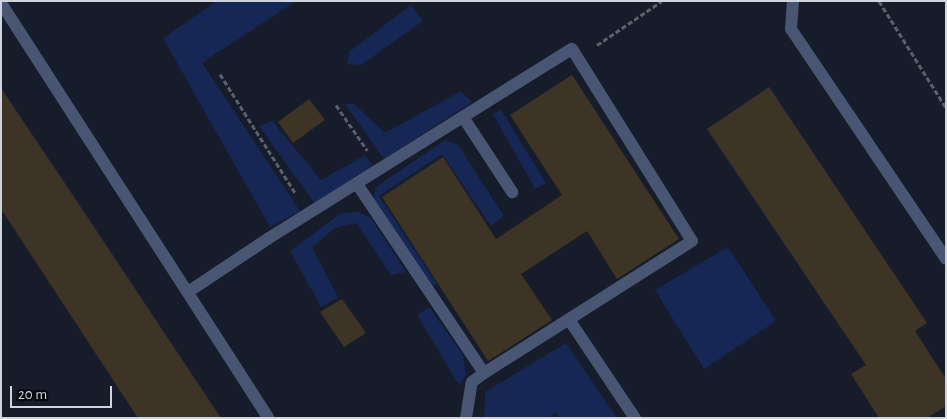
<!DOCTYPE html>
<html>
<head>
<meta charset="utf-8">
<style>
	body { margin:0 }
	#map { position:relative; width:947px; height:419px; overflow:hidden; background:#161c2a; font-family:"Alegreya Sans",sans-serif }
	div>[style] { position:absolute }
	[style*='--x'] { left:calc(var(--x)*1px); top:calc(var(--y)*1px); width:calc(var(--w)*1px); rotate:calc(var(--a)*1deg) }
	.green>* { inset:0; background:#162755 }
	.building>* { inset:0; background:#3d3425 }
	.path>* { height:3px; margin-top:-1.5px; transform-origin:0; background:repeating-linear-gradient(90deg,#5b606d 0 5px,transparent 0 7.5px) }
	.lane>* { height:12px; margin:-6px; padding:0 6px; transform-origin:6px; border-radius:6px; background:#495673 }
	span { translate:-50% -50%; white-space:nowrap; text-align:center; line-height:1.15; -webkit-text-stroke:4.5px #05070c; paint-order:stroke }
	.frame { position:absolute; inset:0; border:2px solid #cfd4dd; pointer-events:none }
	.scale { position:absolute; left:10px; top:386px; width:102px; height:22px; box-sizing:border-box; border:2px solid #cfd4dd; border-top:0; padding-left:6px; font-size:15px; line-height:18px; white-space:nowrap; color:#cfd4dd; -webkit-text-stroke:4px #05070c; paint-order:stroke }
</style>
</head>
<body>
<div id="map">
	<div class="green">
		<i style="clip-path:polygon(217px 1px,296px 1px,202px 63px,300px 211px,270px 227px,163px 38px)"></i>
		<i style="clip-path:polygon(411px 5px,423px 21px,361px 65px,347px 64px,349px 52px)"></i>
		<i style="clip-path:polygon(461px 91px,472px 102px,384px 159px,345px 104px,354px 104px,385px 133px)"></i>
		<i style="clip-path:polygon(501px 110px,546px 183px,535px 189px,493px 114px)"></i>
		<i style="clip-path:polygon(272px 121px,321px 180px,365px 155px,373px 167px,315px 204px,259px 126px)"></i>
		<i style="clip-path:polygon(445px 140px,458px 145px,504px 216px,491px 226px,442px 154px,379px 196px,437px 284px,433px 287px,373px 198px,376px 187px)"></i>
		<i style="clip-path:polygon(359px 212px,371px 218px,406px 272px,391px 275px,356px 223px,335px 228px,312px 247px,338px 297px,321px 307px,290px 251px,341px 213px)"></i>
		<i style="clip-path:polygon(728px 247px,776px 321px,704px 369px,655px 290px)"></i>
		<i style="clip-path:polygon(429px 307px,463px 355px,466px 375px,459px 385px,417px 315px)"></i>
		<i style="clip-path:polygon(566px 343px,617px 418px,560px 418px,555px 413px,549px 418px,484px 418px,485px 392px)"></i>
	</div>
	<div class="building">
		<i style="clip-path:polygon(572px 75px,679px 239px,617px 279px,587px 231px,521px 274px,552px 320px,488px 361px,382px 197px,443px 157px,496px 239px,562px 195px,510px 115px)"></i>
		<i style="clip-path:polygon(769px 87px,927px 323px,915px 331px,946px 379px,946px 406px,927px 418px,879px 418px,851px 374px,866px 365px,707px 129px)"></i>
		<i style="clip-path:polygon(1px 88px,74px 197px,221px 418px,138px 418px,1px 209px)"></i>
		<i style="clip-path:polygon(309px 99px,325px 120px,293px 143px,278px 122px)"></i>
		<i style="clip-path:polygon(342px 299px,366px 333px,344px 347px,320px 312px)"></i>
	</div>
	<div class="path">
		<i style="--x:879;--y:1;--w:126;--a:57.9"></i>
		<i style="--x:597;--y:45;--w:78;--a:-34.1"></i>
		<i style="--x:220;--y:74;--w:142;--a:57.7"></i>
		<i style="--x:336;--y:105;--w:55;--a:55.4"></i>
	</div>
	<div class="lane">
		<i style="--x:793;--y:1;--w:28;--a:94"></i>
		<i style="--x:791;--y:29;--w:277;--a:56"></i>
		<i style="--x:1;--y:3;--w:493;--a:57.2"></i>
		<i style="--x:463;--y:117;--w:90;--a:56.8"></i>
		<i style="--x:188;--y:292;--w:97;--a:-33.7"></i>
		<i style="--x:269;--y:238;--w:357;--a:-32"></i>
		<i style="--x:572;--y:49;--w:226;--a:58"></i>
		<i style="--x:692;--y:241;--w:246;--a:147.6"></i>
		<i style="--x:484;--y:373;--w:228;--a:-123.9"></i>
		<i style="--x:570;--y:321;--w:117;--a:56.2"></i>
		<i style="--x:466;--y:418;--w:36;--a:-81"></i>
		<i style="--x:472;--y:382;--w:15;--a:-37"></i>
	</div>
	<div class="frame"></div>
	<div class="scale">20 m</div>
</div>
</body>
</html>
